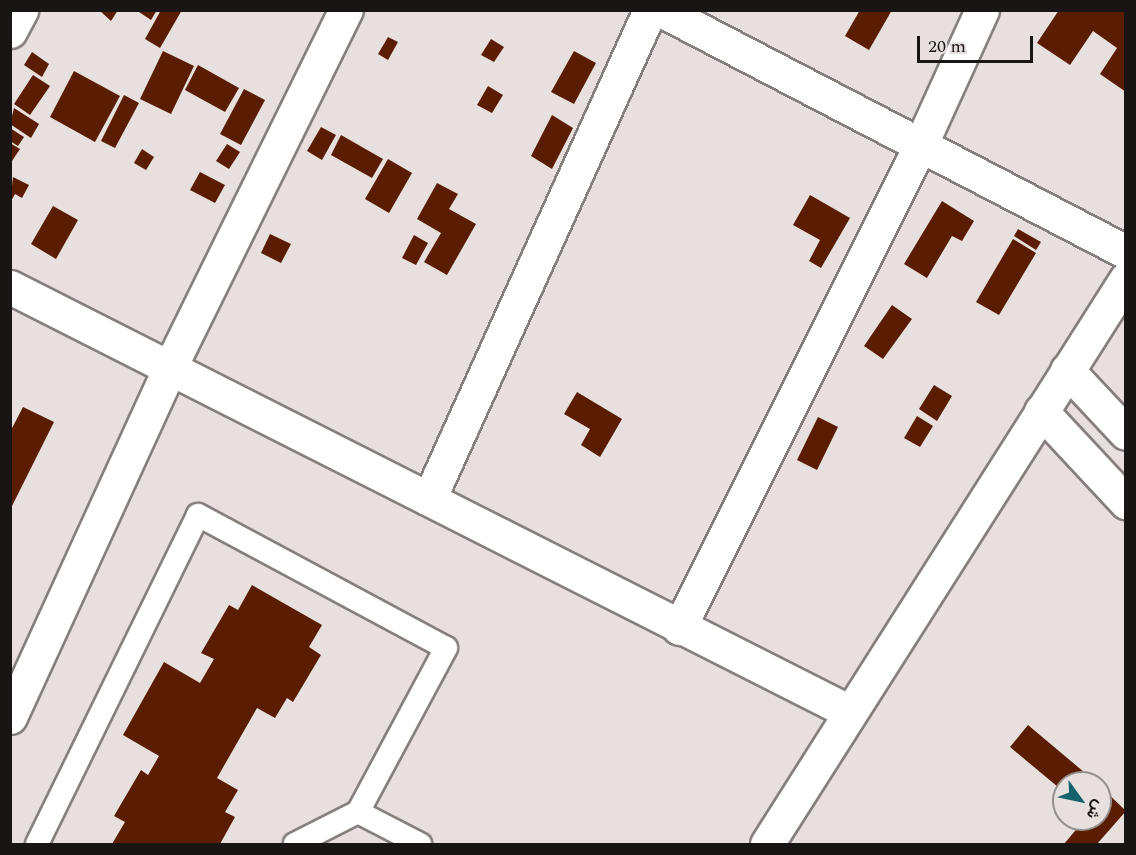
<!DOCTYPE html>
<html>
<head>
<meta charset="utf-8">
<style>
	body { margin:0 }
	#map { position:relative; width:1136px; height:855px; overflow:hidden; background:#e7e0de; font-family:Spectral,Vazirmatn,serif }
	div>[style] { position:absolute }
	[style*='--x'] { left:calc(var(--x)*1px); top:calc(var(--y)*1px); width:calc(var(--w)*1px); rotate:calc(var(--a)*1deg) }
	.building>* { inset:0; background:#5b1d02 }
	.roads { filter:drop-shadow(2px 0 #867f7d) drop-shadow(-2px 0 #867f7d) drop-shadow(0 2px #867f7d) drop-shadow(0 -2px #867f7d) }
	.lane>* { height:22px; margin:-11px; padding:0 11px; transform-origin:11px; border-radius:11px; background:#fff }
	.street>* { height:33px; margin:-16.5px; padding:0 16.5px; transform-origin:16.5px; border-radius:16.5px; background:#fff }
	.secondary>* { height:33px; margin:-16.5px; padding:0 16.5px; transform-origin:16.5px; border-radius:16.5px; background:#fff }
	.primary>* { height:33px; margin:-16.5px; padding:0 16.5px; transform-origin:16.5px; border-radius:16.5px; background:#fff }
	span { translate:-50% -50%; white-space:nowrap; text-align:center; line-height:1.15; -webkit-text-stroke:6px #e7e0de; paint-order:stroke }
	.frame { position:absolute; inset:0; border:12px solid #181514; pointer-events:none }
	.north { position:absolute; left:1052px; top:771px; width:60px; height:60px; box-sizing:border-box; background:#e7e0de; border:2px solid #948f8d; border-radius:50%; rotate:123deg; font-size:16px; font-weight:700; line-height:24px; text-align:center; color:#181514 }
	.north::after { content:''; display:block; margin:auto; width:21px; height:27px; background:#16626d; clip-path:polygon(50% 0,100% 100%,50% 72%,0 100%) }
	.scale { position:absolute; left:917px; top:36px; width:116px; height:27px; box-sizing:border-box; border:3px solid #181514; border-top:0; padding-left:8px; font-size:18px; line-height:21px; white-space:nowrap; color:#181514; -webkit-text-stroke:4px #e7e0de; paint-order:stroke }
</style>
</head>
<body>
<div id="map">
	<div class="building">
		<i style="clip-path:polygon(99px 10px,118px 10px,111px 21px)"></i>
		<i style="clip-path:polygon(136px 10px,157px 10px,151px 20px)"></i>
		<i style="clip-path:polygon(161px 10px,182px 10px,160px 48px,145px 39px)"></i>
		<i style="clip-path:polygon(860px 10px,892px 10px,869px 50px,845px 36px)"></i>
		<i style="clip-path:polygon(1059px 10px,1126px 10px,1126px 92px,1100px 74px,1117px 48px,1093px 31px,1070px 65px,1037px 43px)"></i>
		<i style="clip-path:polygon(388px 37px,398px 42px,388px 60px,378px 54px)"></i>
		<i style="clip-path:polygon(491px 39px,504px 47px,494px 62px,481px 55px)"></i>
		<i style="clip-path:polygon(163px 51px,194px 66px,171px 114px,140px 99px)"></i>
		<i style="clip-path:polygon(574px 51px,596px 63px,574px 104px,551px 92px)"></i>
		<i style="clip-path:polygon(32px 52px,49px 64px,42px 77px,24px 65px)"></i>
		<i style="clip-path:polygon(198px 65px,239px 88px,225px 112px,185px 90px)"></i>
		<i style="clip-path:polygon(74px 71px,120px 96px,95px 142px,50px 117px)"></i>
		<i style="clip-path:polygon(33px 75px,50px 86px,30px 115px,14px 104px)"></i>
		<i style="clip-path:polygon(488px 86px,503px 95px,492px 113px,477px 105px)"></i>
		<i style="clip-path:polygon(244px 89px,265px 100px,241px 145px,220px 134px)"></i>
		<i style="clip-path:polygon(124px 95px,139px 103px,115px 148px,101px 141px)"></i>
		<i style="clip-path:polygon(14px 108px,39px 124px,31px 138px,10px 124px)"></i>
		<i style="clip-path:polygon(552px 115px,573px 128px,552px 169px,531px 156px)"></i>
		<i style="clip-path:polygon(321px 127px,336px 135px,322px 160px,307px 151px)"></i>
		<i style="clip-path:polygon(10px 128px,24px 137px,18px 146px,10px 141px)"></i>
		<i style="clip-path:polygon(341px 135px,383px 159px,372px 178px,331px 155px)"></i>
		<i style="clip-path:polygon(10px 143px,20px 149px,10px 164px)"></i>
		<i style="clip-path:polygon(227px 144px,240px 152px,229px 169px,216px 161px)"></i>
		<i style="clip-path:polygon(142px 149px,154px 157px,146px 170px,134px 163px)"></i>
		<i style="clip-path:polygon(388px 159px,412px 173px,389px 213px,365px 199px)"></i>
		<i style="clip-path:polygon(200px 172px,225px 185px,215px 203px,190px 190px)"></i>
		<i style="clip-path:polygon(13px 177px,29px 185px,22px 198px,15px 194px,10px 203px)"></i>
		<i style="clip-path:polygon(437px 183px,458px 194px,449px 209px,476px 224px,447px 275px,424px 262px,441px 233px,417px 219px)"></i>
		<i style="clip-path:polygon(810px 195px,850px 218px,821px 268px,809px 261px,820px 240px,793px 225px)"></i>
		<i style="clip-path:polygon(942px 201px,974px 221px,962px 241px,952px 236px,927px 278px,904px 264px)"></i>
		<i style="clip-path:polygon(53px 206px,78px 220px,56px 259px,31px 244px)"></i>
		<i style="clip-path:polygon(1018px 229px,1041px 242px,1036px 250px,1014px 236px)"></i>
		<i style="clip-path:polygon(270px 234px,291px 244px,281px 263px,261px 253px)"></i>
		<i style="clip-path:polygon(414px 235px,428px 243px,416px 265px,402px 258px)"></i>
		<i style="clip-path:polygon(1013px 239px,1036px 253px,999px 315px,976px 302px)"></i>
		<i style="clip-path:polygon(892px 305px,912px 319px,883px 359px,864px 346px)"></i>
		<i style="clip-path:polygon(934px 385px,952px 396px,937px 421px,919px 409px)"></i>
		<i style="clip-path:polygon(577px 392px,622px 419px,600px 457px,581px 445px,590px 429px,564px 414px)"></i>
		<i style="clip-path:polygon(23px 407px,54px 422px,10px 510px,10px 432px)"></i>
		<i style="clip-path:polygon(917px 416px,933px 426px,920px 447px,904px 438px)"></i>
		<i style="clip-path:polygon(818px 417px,838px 427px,817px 470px,797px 460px)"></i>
		<i style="clip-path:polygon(252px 585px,322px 625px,309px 647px,321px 655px,293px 702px,287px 698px,275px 718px,257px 708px,217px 778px,238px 790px,225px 812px,235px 817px,220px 844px,112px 844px,125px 822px,114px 816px,141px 770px,148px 775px,159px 756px,123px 735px,164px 662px,200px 683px,214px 659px,201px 653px,229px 605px,238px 610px)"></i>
		<i style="clip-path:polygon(1028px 725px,1097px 783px,1064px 783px,1064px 792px,1010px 747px)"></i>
		<i style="clip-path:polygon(1100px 786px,1126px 811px,1097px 844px,1064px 844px,1085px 819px,1100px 819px)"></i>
	</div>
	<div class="roads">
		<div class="lane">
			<i style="--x:358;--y:812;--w:70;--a:27.3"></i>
			<i style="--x:37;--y:844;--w:366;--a:-63.9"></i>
			<i style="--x:198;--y:515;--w:281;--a:28.2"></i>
			<i style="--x:446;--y:648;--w:186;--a:118.2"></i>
			<i style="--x:358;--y:812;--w:71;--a:153.1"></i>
		</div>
		<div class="street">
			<i style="--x:661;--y:10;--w:524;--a:27.49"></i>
			<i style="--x:10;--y:31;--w:24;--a:-62"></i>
			<i style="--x:10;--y:287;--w:939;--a:26.84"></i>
			<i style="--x:429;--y:499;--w:537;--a:-65.68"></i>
			<i style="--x:679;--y:628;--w:539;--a:-63.43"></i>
			<i style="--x:920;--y:146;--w:149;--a:-65.5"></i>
			<i style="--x:10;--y:717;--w:387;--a:-65.4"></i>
			<i style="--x:171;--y:365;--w:396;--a:-63.8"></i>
		</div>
		<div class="secondary">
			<i style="--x:1067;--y:370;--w:86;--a:46.9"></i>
			<i style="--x:1041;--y:411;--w:125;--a:47"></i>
		</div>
		<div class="primary">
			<i style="--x:767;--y:844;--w:669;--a:-57.57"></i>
		</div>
	</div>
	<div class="frame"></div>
	<div class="north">ش</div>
	<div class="scale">20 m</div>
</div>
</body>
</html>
